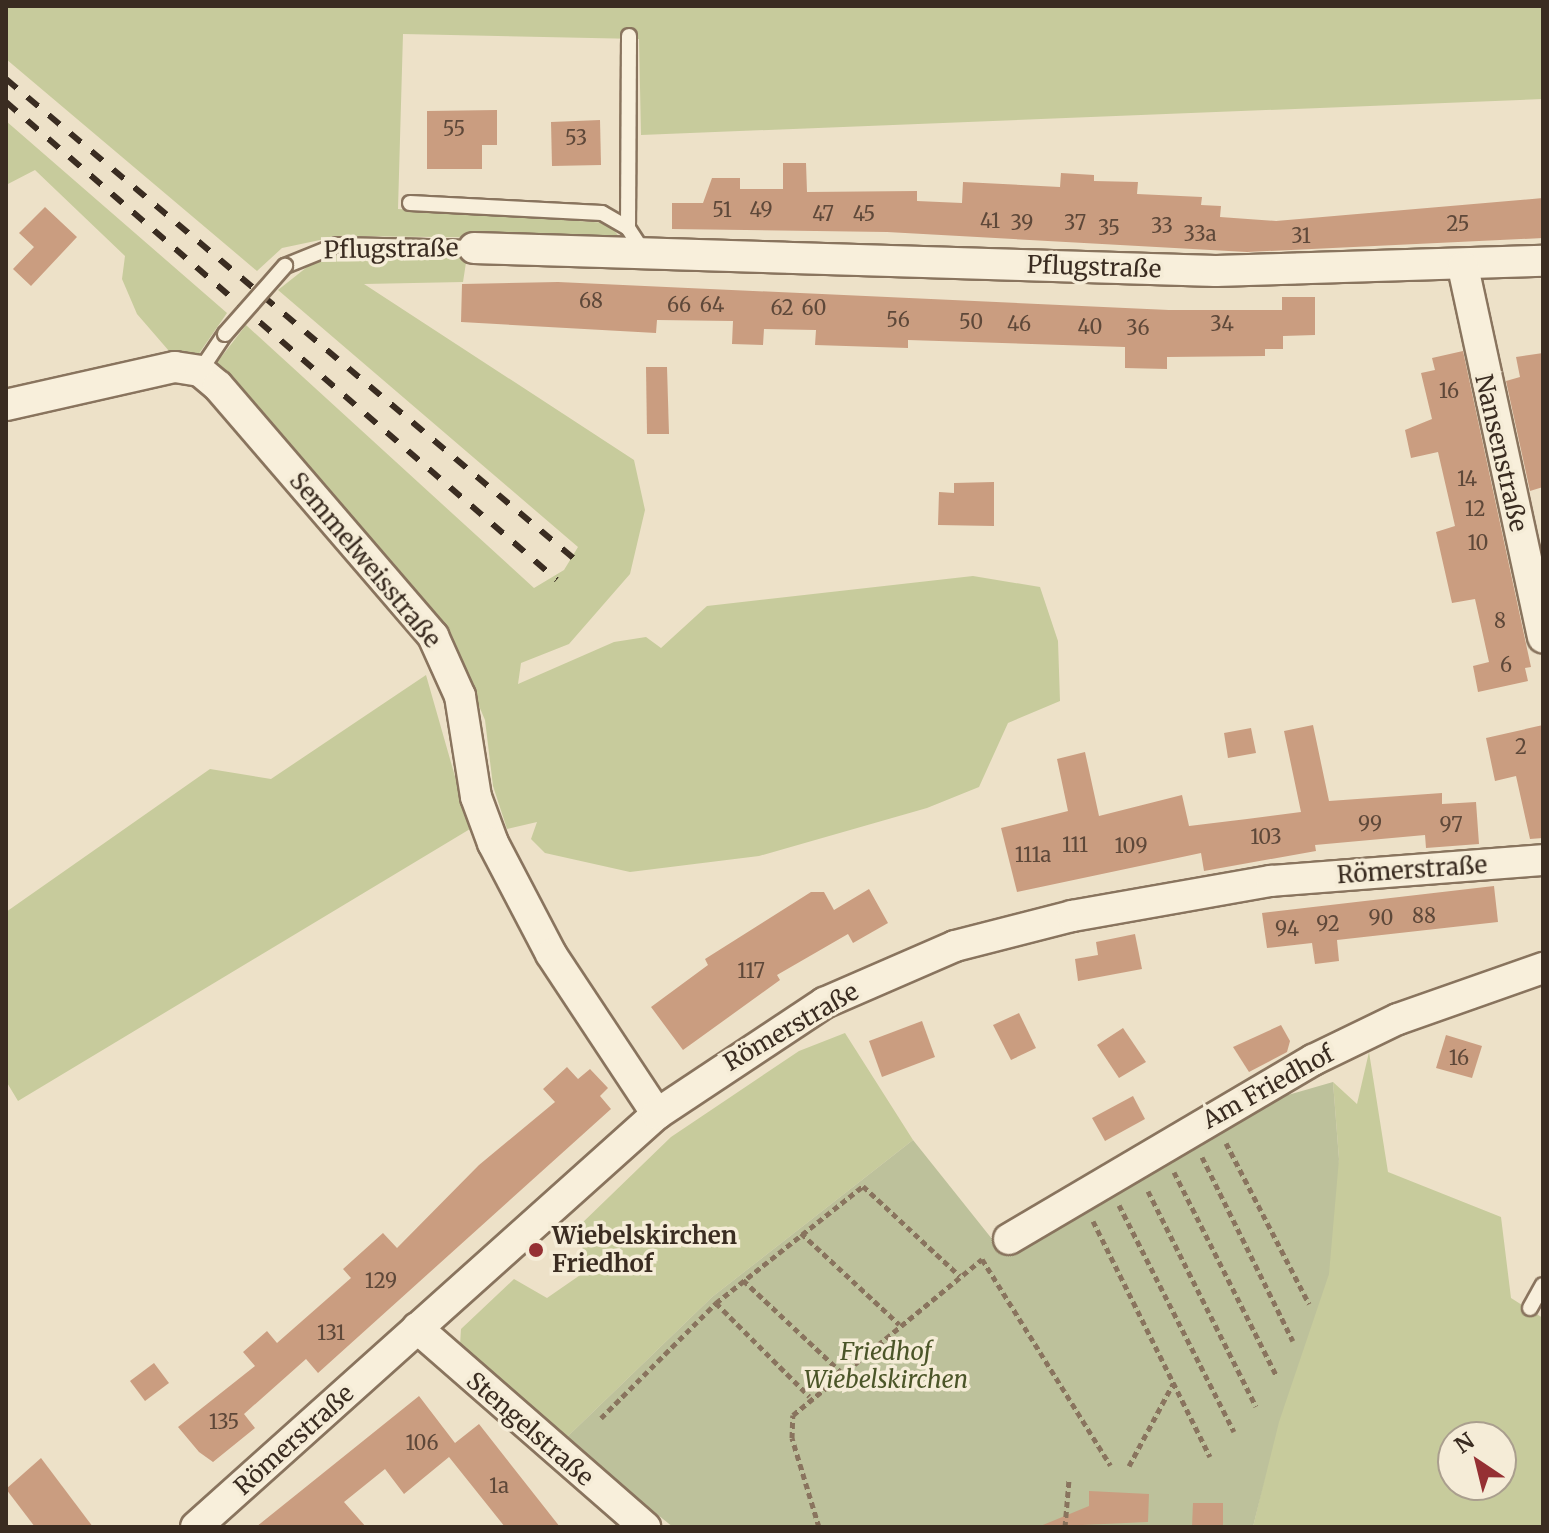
<!DOCTYPE html>
<html>
<head>
<meta charset="utf-8">
<style>
	body { margin:0 }
	#map { position:relative; width:1549px; height:1533px; overflow:hidden; background:#ede1c8; font-family:Merriweather,serif }
	div>[style] { position:absolute }
	[style*='--x'] { left:calc(var(--x)*1px); top:calc(var(--y)*1px); width:calc(var(--w)*1px); rotate:calc(var(--a)*1deg) }
	.green>* { inset:0; background:#c7cb9c }
	.cemetery>* { inset:0; background:#bdc19b }
	.building>* { inset:0; background:#ca9d80 }
	.path>* { height:5px; margin-top:-2.5px; transform-origin:0; background:repeating-linear-gradient(90deg,#89745e 0 6px,transparent 0 10px) }
	.roads { filter:drop-shadow(2px 0 #89745e) drop-shadow(-2px 0 #89745e) drop-shadow(0 2px #89745e) drop-shadow(0 -2px #89745e) }
	.lane>* { height:14px; margin:-7px; padding:0 7px; transform-origin:7px; border-radius:7px; background:#f8efdb }
	.street>* { height:30px; margin:-15px; padding:0 15px; transform-origin:15px; border-radius:15px; background:#f8efdb }
	.rail>* { height:6px; margin-top:-3px; transform-origin:0; background:repeating-linear-gradient(90deg,#3a2c21 0 14px,transparent 0 28px) }
	.bridges { filter:drop-shadow(2px 0 #89745e) drop-shadow(-2px 0 #89745e) drop-shadow(0 2px #89745e) drop-shadow(0 -2px #89745e) }
	.lane-bridge>* { height:14px; margin:-7px; padding:0 7px; transform-origin:7px; border-radius:7px; background:#f8efdb }
	.dots>* { width:22px; height:22px; translate:-50% -50%; box-sizing:border-box; border:4px solid #f5ecd7; border-radius:50% }
	span { translate:-50% -50%; white-space:nowrap; text-align:center; line-height:1.15; -webkit-text-stroke:7px #f5ecd7; paint-order:stroke }
	.number-label { font-size:20px; color:#5e4839 }
	.number-label span { -webkit-text-stroke-width:0 }
	.street-label { font-size:24px; color:#3a2c21 }
	.poi-label { font-size:24px; color:#3a2c21; font-weight:700 }
	.left { translate:0 -50%; text-align:left }
	.park-label { font-size:24px; color:#4b5528; font-style:italic }
	.frame { position:absolute; inset:0; border:8px solid #3a2c21; pointer-events:none }
	.north { position:absolute; left:1437px; top:1421px; width:80px; height:80px; box-sizing:border-box; background:#f5ecd7; border:2px solid #aa9f8e; border-radius:50%; rotate:325deg; font-size:22px; font-weight:700; line-height:32px; text-align:center; color:#3a2c21 }
	.north::after { content:''; display:block; margin:auto; width:28px; height:36px; background:#953033; clip-path:polygon(50% 0,100% 100%,50% 72%,0 100%) }
</style>
</head>
<body>
<div id="map">
	<div class="green">
		<i style="clip-path:polygon(6px 6px,1543px 6px,1543px 99px,641px 135px,639px 39px,403px 34px,398px 209px,608px 223px,621px 239px,339px 236px,282px 248px,257px 271px,6px 59px)"></i>
		<i style="clip-path:polygon(6px 121px,227px 313px,198px 355px,169px 351px,137px 314px,122px 279px,125px 256px,35px 170px,6px 185px)"></i>
		<i style="clip-path:polygon(321px 256px,467px 256px,463px 282px,364px 284px,634px 460px,645px 510px,630px 574px,569px 644px,521px 663px,518px 684px,614px 642px,646px 637px,661px 648px,707px 606px,973px 576px,1040px 587px,1058px 641px,1060px 701px,1008px 723px,979px 787px,927px 808px,759px 856px,630px 872px,545px 853px,531px 839px,537px 822px,507px 829px,493px 786px,485px 720px,447px 631px,215px 365px,246px 325px,534px 588px,564px 570px,578px 547px,278px 290px)"></i>
		<i style="clip-path:polygon(426px 675px,470px 829px,18px 1101px,6px 1081px,6px 912px,210px 769px,271px 779px)"></i>
		<i style="clip-path:polygon(845px 1033px,913px 1140px,712px 1297px,564px 1440px,460px 1345px,461px 1329px,514px 1279px,547px 1298px,586px 1271px,579px 1226px,671px 1137px,799px 1051px)"></i>
		<i style="clip-path:polygon(evenodd,1369px 1052px,1388px 1172px,1501px 1217px,1511px 1298px,1543px 1318px,1543px 1527px,1253px 1527px,1339px 1159px,1333px 1082px,1357px 1104px,1369px 1052px,1453px 1437px,1501px 1437px,1501px 1485px,1453px 1485px,1453px 1437px)"></i>
	</div>
	<div class="cemetery">
		<i style="clip-path:polygon(1333px 1082px,1339px 1159px,1329px 1274px,1279px 1422px,1253px 1527px,673px 1527px,564px 1440px,712px 1297px,913px 1140px,1004px 1254px,1274px 1099px)"></i>
	</div>
	<div class="building">
		<i style="clip-path:polygon(497px 110px,497px 145px,482px 145px,482px 169px,427px 169px,427px 111px)"></i>
		<i style="clip-path:polygon(600px 120px,601px 165px,552px 166px,551px 122px)"></i>
		<i style="clip-path:polygon(783px 163px,806px 163px,807px 192px,917px 191px,917px 201px,962px 203px,963px 182px,1060px 187px,1061px 173px,1094px 175px,1094px 181px,1138px 182px,1137px 194px,1202px 197px,1201px 205px,1221px 206px,1220px 217px,1276px 221px,1543px 198px,1543px 238px,1247px 252px,887px 232px,672px 229px,672px 203px,703px 203px,712px 178px,740px 178px,740px 189px,783px 189px)"></i>
		<i style="clip-path:polygon(45px 207px,77px 237px,31px 286px,13px 269px,34px 247px,19px 233px)"></i>
		<i style="clip-path:polygon(558px 282px,1169px 310px,1282px 310px,1282px 297px,1315px 297px,1315px 335px,1283px 336px,1283px 349px,1265px 349px,1265px 356px,1167px 357px,1167px 369px,1125px 368px,1125px 347px,908px 340px,908px 348px,815px 345px,816px 330px,764px 329px,763px 345px,732px 344px,733px 321px,657px 320px,656px 333px,461px 322px,462px 284px)"></i>
		<i style="clip-path:polygon(1463px 351px,1531px 667px,1525px 668px,1528px 681px,1478px 692px,1473px 666px,1489px 662px,1475px 599px,1452px 603px,1436px 532px,1455px 526px,1438px 452px,1411px 458px,1405px 430px,1432px 419px,1421px 373px,1435px 370px,1432px 358px)"></i>
		<i style="clip-path:polygon(1543px 353px,1543px 487px,1530px 491px,1506px 381px,1520px 377px,1516px 357px)"></i>
		<i style="clip-path:polygon(646px 367px,667px 367px,669px 434px,647px 434px)"></i>
		<i style="clip-path:polygon(994px 482px,994px 526px,938px 525px,939px 492px,954px 493px,954px 483px)"></i>
		<i style="clip-path:polygon(1313px 725px,1329px 801px,1442px 793px,1442px 804px,1476px 802px,1479px 844px,1426px 848px,1425px 835px,1315px 845px,1316px 851px,1204px 871px,1201px 853px,1017px 892px,1001px 828px,1068px 811px,1057px 759px,1085px 752px,1099px 816px,1182px 795px,1189px 826px,1247px 819px,1301px 812px,1284px 731px)"></i>
		<i style="clip-path:polygon(1543px 725px,1543px 838px,1530px 839px,1516px 776px,1495px 781px,1486px 738px)"></i>
		<i style="clip-path:polygon(1251px 728px,1256px 753px,1228px 758px,1224px 733px)"></i>
		<i style="clip-path:polygon(1494px 886px,1498px 922px,1337px 940px,1339px 961px,1315px 964px,1312px 943px,1267px 948px,1262px 913px)"></i>
		<i style="clip-path:polygon(869px 889px,888px 923px,853px 943px,848px 934px,777px 975px,780px 980px,683px 1050px,651px 1007px,708px 965px,705px 959px,811px 892px,824px 892px,834px 910px)"></i>
		<i style="clip-path:polygon(1135px 934px,1142px 969px,1078px 981px,1075px 959px,1098px 955px,1096px 942px)"></i>
		<i style="clip-path:polygon(1019px 1013px,1036px 1048px,1011px 1060px,993px 1025px)"></i>
		<i style="clip-path:polygon(922px 1021px,935px 1057px,882px 1077px,869px 1041px)"></i>
		<i style="clip-path:polygon(1281px 1025px,1290px 1041px,1287px 1052px,1249px 1072px,1233px 1047px)"></i>
		<i style="clip-path:polygon(1123px 1028px,1146px 1062px,1119px 1078px,1097px 1045px)"></i>
		<i style="clip-path:polygon(1446px 1035px,1482px 1046px,1472px 1078px,1436px 1068px)"></i>
		<i style="clip-path:polygon(567px 1067px,578px 1079px,590px 1069px,608px 1088px,600px 1096px,611px 1109px,318px 1373px,306px 1359px,244px 1414px,255px 1428px,213px 1462px,199px 1452px,178px 1427px,255px 1366px,243px 1352px,267px 1331px,277px 1343px,351px 1278px,343px 1269px,383px 1233px,397px 1248px,479px 1165px,555px 1102px,543px 1089px)"></i>
		<i style="clip-path:polygon(1133px 1096px,1145px 1119px,1105px 1141px,1092px 1118px)"></i>
		<i style="clip-path:polygon(154px 1363px,169px 1383px,145px 1401px,130px 1381px)"></i>
		<i style="clip-path:polygon(419px 1396px,455px 1443px,479px 1424px,560px 1527px,505px 1527px,449px 1457px,404px 1494px,385px 1469px,344px 1502px,366px 1527px,256px 1527px)"></i>
		<i style="clip-path:polygon(41px 1458px,93px 1527px,35px 1527px,6px 1489px)"></i>
		<i style="clip-path:polygon(1089px 1491px,1149px 1494px,1148px 1522px,1038px 1527px,1089px 1506px)"></i>
		<i style="clip-path:polygon(1193px 1503px,1223px 1503px,1223px 1527px,1192px 1527px)"></i>
	</div>
	<div class="path">
		<i style="--x:1226;--y:1143;--w:181;--a:62.7"></i>
		<i style="--x:1202;--y:1157;--w:205;--a:63.7"></i>
		<i style="--x:1174;--y:1172;--w:227;--a:63.3"></i>
		<i style="--x:1148;--y:1191;--w:241;--a:63.4"></i>
		<i style="--x:1119;--y:1205;--w:254;--a:63.1"></i>
		<i style="--x:1093;--y:1221;--w:263;--a:63.6"></i>
		<i style="--x:801;--y:1233;--w:134;--a:42.9"></i>
		<i style="--x:743;--y:1280;--w:133;--a:43.2"></i>
		<i style="--x:716;--y:1303;--w:132;--a:45"></i>
		<i style="--x:601;--y:1418;--w:163;--a:-45"></i>
		<i style="--x:716;--y:1303;--w:188;--a:-38.5"></i>
		<i style="--x:863;--y:1186;--w:132;--a:42.9"></i>
		<i style="--x:1129;--y:1466;--w:93;--a:-61.8"></i>
		<i style="--x:819;--y:1527;--w:93;--a:-106.9"></i>
		<i style="--x:792;--y:1438;--w:23;--a:-88"></i>
		<i style="--x:793;--y:1415;--w:245;--a:-39.5"></i>
		<i style="--x:982;--y:1259;--w:243;--a:58.1"></i>
		<i style="--x:1065;--y:1527;--w:48;--a:-85.2"></i>
	</div>
	<div class="roads">
		<div class="lane">
			<i style="--x:410;--y:203;--w:192;--a:3"></i>
			<i style="--x:602;--y:213;--w:30;--a:30"></i>
			<i style="--x:628;--y:228;--w:30;--a:57"></i>
			<i style="--x:628;--y:228;--w:192;--a:-89.7"></i>
			<i style="--x:285;--y:266;--w:56;--a:-22"></i>
			<i style="--x:337;--y:245;--w:137;--a:1.3"></i>
			<i style="--x:200;--y:371;--w:45;--a:-56"></i>
			<i style="--x:1530;--y:1308;--w:26;--a:-61"></i>
		</div>
		<div class="street">
			<i style="--x:474;--y:248;--w:742;--a:1.78"></i>
			<i style="--x:1216;--y:271;--w:327;--a:-1.8"></i>
			<i style="--x:1463;--y:267;--w:379;--a:77.8"></i>
			<i style="--x:6;--y:405;--w:173;--a:-12.7"></i>
			<i style="--x:175;--y:367;--w:25;--a:9"></i>
			<i style="--x:200;--y:371;--w:23;--a:40"></i>
			<i style="--x:218;--y:386;--w:330;--a:49.3"></i>
			<i style="--x:433;--y:636;--w:66;--a:65.8"></i>
			<i style="--x:460;--y:696;--w:102;--a:81"></i>
			<i style="--x:476;--y:797;--w:49;--a:69.7"></i>
			<i style="--x:493;--y:843;--w:125;--a:62.4"></i>
			<i style="--x:551;--y:954;--w:192;--a:56.5"></i>
			<i style="--x:1009;--y:1239;--w:353;--a:-30.5"></i>
			<i style="--x:1313;--y:1060;--w:94;--a:-25.8"></i>
			<i style="--x:1398;--y:1019;--w:154;--a:-19.4"></i>
			<i style="--x:417;--y:1328;--w:303;--a:41.1"></i>
			<i style="--x:196;--y:1527;--w:619;--a:-41.86"></i>
			<i style="--x:657;--y:1114;--w:201;--a:-33.6"></i>
			<i style="--x:824;--y:1003;--w:143;--a:-23.5"></i>
			<i style="--x:955;--y:946;--w:121;--a:-14.4"></i>
			<i style="--x:1072;--y:916;--w:202;--a:-10"></i>
			<i style="--x:1271;--y:881;--w:273;--a:-4.4"></i>
		</div>
	</div>
	<div class="rail">
		<i style="--x:6;--y:79;--w:749;--a:40.18"></i>
		<i style="--x:6;--y:102;--w:729;--a:40.94"></i>
	</div>
	<div class="bridges">
		<div class="lane-bridge">
			<i style="--x:225;--y:334;--w:91;--a:-48.6"></i>
		</div>
	</div>
	<div class="dots">
		<i style="left:536px;top:1250px;background:#953033"></i>
	</div>
	<div class="number-label">
		<span style="left:454px;top:128px">55</span>
		<span style="left:576px;top:137px">53</span>
		<span style="left:722px;top:209px">51</span>
		<span style="left:761px;top:209px">49</span>
		<span style="left:823px;top:213px">47</span>
		<span style="left:864px;top:213px">45</span>
		<span style="left:990px;top:220px">41</span>
		<span style="left:1022px;top:222px">39</span>
		<span style="left:1075px;top:222px">37</span>
		<span style="left:1458px;top:223px">25</span>
		<span style="left:1162px;top:225px">33</span>
		<span style="left:1109px;top:227px">35</span>
		<span style="left:1200px;top:233px">33a</span>
		<span style="left:1301px;top:235px">31</span>
		<span style="left:591px;top:300px">68</span>
		<span style="left:679px;top:304px">66</span>
		<span style="left:712px;top:304px">64</span>
		<span style="left:782px;top:307px">62</span>
		<span style="left:814px;top:307px">60</span>
		<span style="left:898px;top:319px">56</span>
		<span style="left:971px;top:321px">50</span>
		<span style="left:1019px;top:323px">46</span>
		<span style="left:1222px;top:323px">34</span>
		<span style="left:1090px;top:326px">40</span>
		<span style="left:1138px;top:327px">36</span>
		<span style="left:1449px;top:390px">16</span>
		<span style="left:1467px;top:478px">14</span>
		<span style="left:1475px;top:508px">12</span>
		<span style="left:1478px;top:542px">10</span>
		<span style="left:1500px;top:620px">8</span>
		<span style="left:1506px;top:664px">6</span>
		<span style="left:1521px;top:746px">2</span>
		<span style="left:1370px;top:823px">99</span>
		<span style="left:1451px;top:824px">97</span>
		<span style="left:1266px;top:836px">103</span>
		<span style="left:1075px;top:844px">111</span>
		<span style="left:1131px;top:845px">109</span>
		<span style="left:1033px;top:854px">111a</span>
		<span style="left:1424px;top:915px">88</span>
		<span style="left:1381px;top:917px">90</span>
		<span style="left:1328px;top:923px">92</span>
		<span style="left:1287px;top:928px">94</span>
		<span style="left:751px;top:970px">117</span>
		<span style="left:1459px;top:1057px">16</span>
		<span style="left:381px;top:1280px">129</span>
		<span style="left:331px;top:1332px">131</span>
		<span style="left:224px;top:1421px">135</span>
		<span style="left:422px;top:1442px">106</span>
		<span style="left:499px;top:1485px">1a</span>
	</div>
	<div class="street-label">
		<span style="left:391px;top:249px;rotate:-1deg">Pflugstraße</span>
		<span style="left:1094px;top:267px;rotate:2deg">Pflugstraße</span>
		<span style="left:1501px;top:453px;rotate:77deg">Nansenstraße</span>
		<span style="left:365px;top:560px;rotate:50deg">Semmelweisstraße</span>
		<span style="left:1412px;top:870px;rotate:-4deg">Römerstraße</span>
		<span style="left:791px;top:1027px;rotate:-30deg">Römerstraße</span>
		<span style="left:1268px;top:1087px;rotate:-29deg">Am Friedhof</span>
		<span style="left:530px;top:1429px;rotate:41deg">Stengelstraße</span>
		<span style="left:294px;top:1440px;rotate:-42deg">Römerstraße</span>
	</div>
	<div class="poi-label">
		<span class="left" style="left:552px;top:1250px">Wiebelskirchen<br>Friedhof</span>
	</div>
	<div class="park-label">
		<span style="left:886px;top:1366px">Friedhof<br>Wiebelskirchen</span>
	</div>
	<div class="frame"></div>
	<div class="north">N</div>
</div>
</body>
</html>
